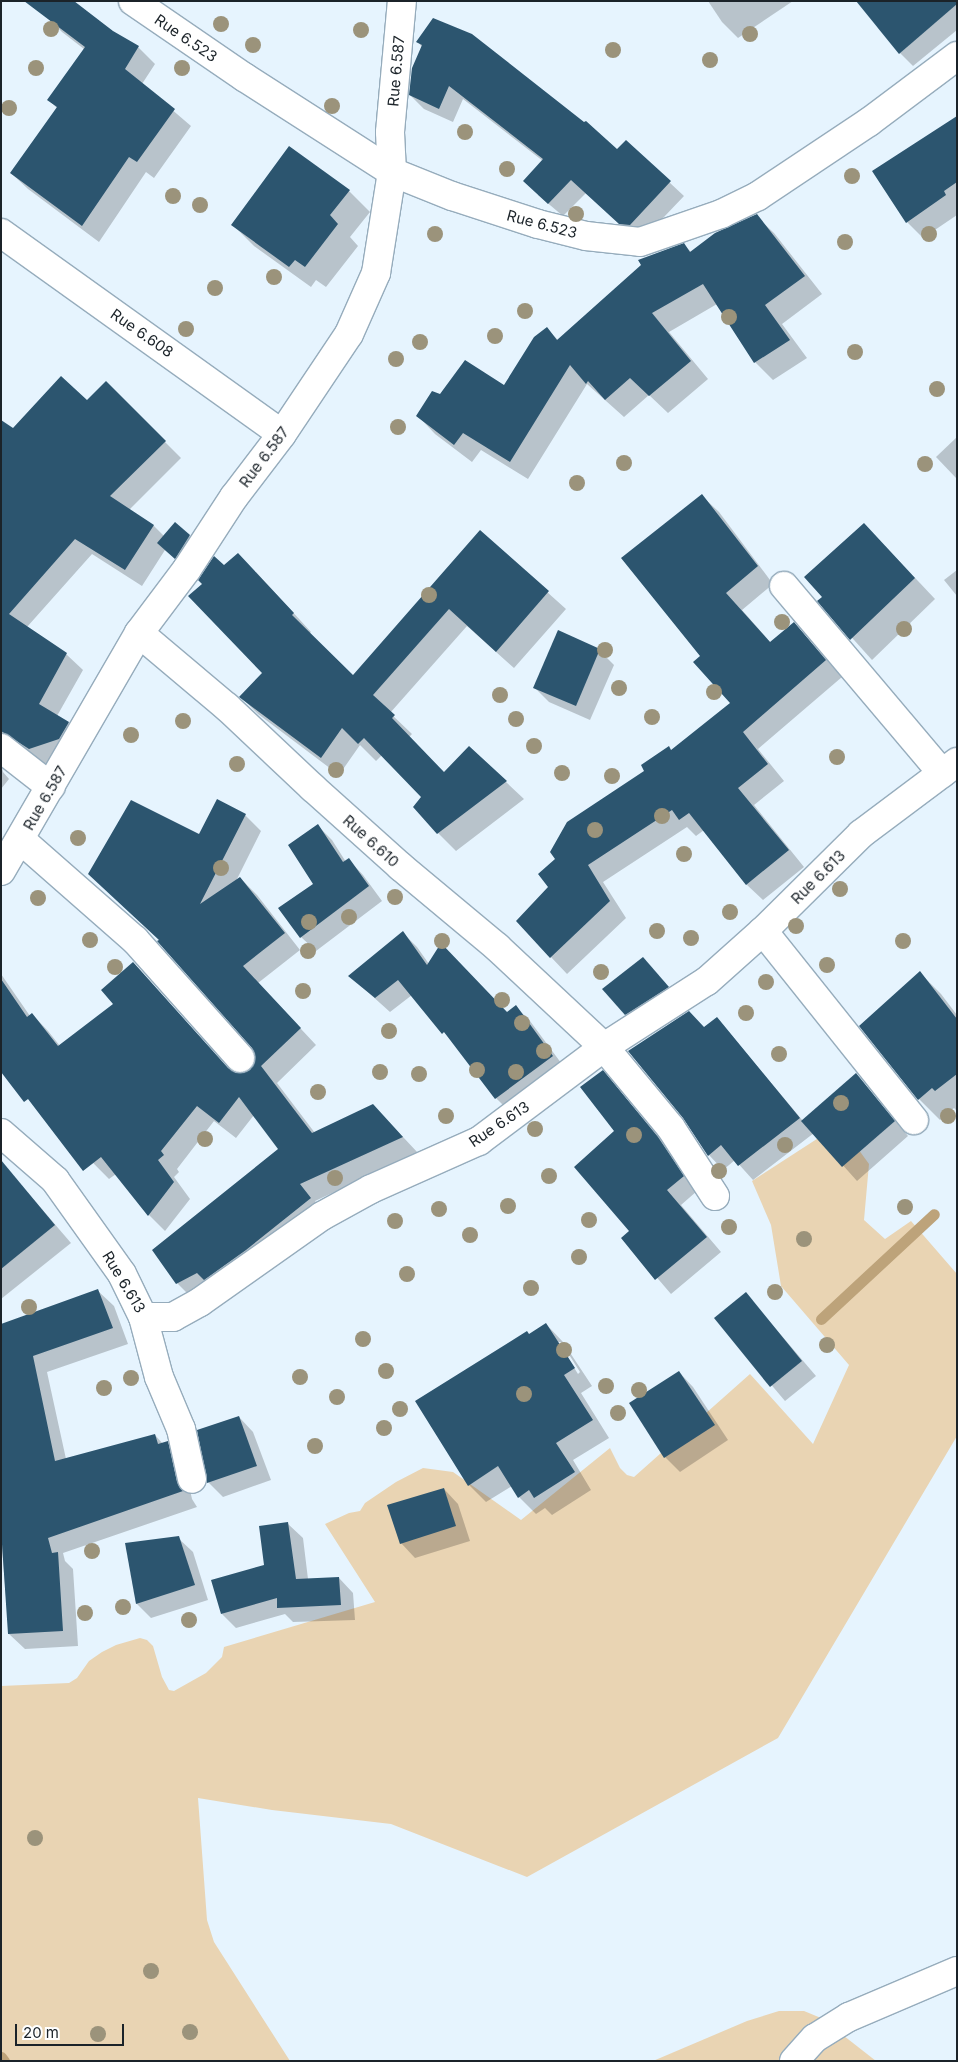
<!DOCTYPE html>
<html>
<head>
<meta charset="utf-8">
<style>
	body { margin:0 }
	#map { position:relative; width:958px; height:2062px; overflow:hidden; background:#e6f4fe; font-family:Inter,sans-serif }
	div>[style] { position:absolute }
	[style*='--x'] { left:calc(var(--x)*1px); top:calc(var(--y)*1px); width:calc(var(--w)*1px); rotate:calc(var(--a)*1deg) }
	.green>* { inset:0; background:#e9d4b3 }
	.shadow>* { inset:0; background:#0003 }
	.stream>* { height:11px; margin:-5.5px; padding:0 5.5px; transform-origin:5.5px; border-radius:5.5px; background:#bda37a }
	.building>* { inset:0; background:#2c556f }
	.roads { filter:drop-shadow(1px 0 #96acbc) drop-shadow(-1px 0 #96acbc) drop-shadow(0 1px #96acbc) drop-shadow(0 -1px #96acbc) }
	.minor>* { height:28px; margin:-14px; padding:0 14px; transform-origin:14px; border-radius:14px; background:#fff }
	.trees>* { width:16px; height:16px; margin:-8px; border-radius:50%; background:#9b937b }
	span { translate:-50% -50%; white-space:nowrap; text-align:center; line-height:1.15; -webkit-text-stroke:5px #fff; paint-order:stroke }
	.street-label { font-size:15px; color:#1b2329 }
	.frame { position:absolute; inset:0; border:2px solid #1b2329; pointer-events:none }
	.scale { position:absolute; left:15px; top:2024px; width:109px; height:22px; box-sizing:border-box; border:2px solid #1b2329; border-top:0; padding-left:6px; font-size:15px; line-height:18px; white-space:nowrap; color:#1b2329; -webkit-text-stroke:4px #fff; paint-order:stroke }
</style>
</head>
<body>
<div id="map">
	<div class="green">
		<i style="clip-path:polygon(840px 1124px,869px 1164px,864px 1220px,885px 1239px,911px 1221px,957px 1274px,957px 1436px,778px 1738px,527px 1877px,391px 1824px,272px 1810px,198px 1798px,207px 1920px,214px 1942px,290px 2061px,1px 2061px,1px 1686px,69px 1683px,77px 1678px,89px 1661px,102px 1652px,116px 1645px,140px 1638px,147px 1640px,153px 1646px,162px 1677px,169px 1690px,174px 1691px,206px 1673px,222px 1657px,224px 1647px,375px 1602px,325px 1524px,349px 1513px,360px 1511px,365px 1503px,396px 1482px,423px 1468px,453px 1472px,521px 1520px,610px 1448px,620px 1468px,627px 1475px,634px 1477px,750px 1374px,813px 1444px,849px 1365px,781px 1286px,771px 1225px,752px 1181px)"></i>
		<i style="clip-path:polygon(779px 2011px,804px 2011px,821px 2018px,876px 2061px,653px 2061px,747px 2021px)"></i>
	</div>
	<div class="shadow">
		<i style="clip-path:polygon(708px 1px,793px 1px,738px 38px,722px 22px)"></i>
		<i style="clip-path:polygon(957px 1px,957px 30px,913px 66px,900px 53px)"></i>
		<i style="clip-path:polygon(46px 16px,112px 32px,138px 47px,155px 64px,142px 84px,191px 126px,154px 178px,146px 172px,99px 242px,28px 189px,11px 173px,57px 108px,49px 100px,84px 49px,62px 32px)"></i>
		<i style="clip-path:polygon(418px 42px,617px 151px,626px 142px,684px 196px,644px 238px,634px 237px,586px 193px,563px 216px,538px 195px,543px 161px,463px 99px,453px 122px,424px 109px,410px 95px,422px 47px)"></i>
		<i style="clip-path:polygon(957px 118px,957px 215px,923px 238px,907px 222px)"></i>
		<i style="clip-path:polygon(349px 191px,370px 212px,350px 237px,358px 246px,326px 287px,316px 280px,311px 287px,254px 246px,233px 225px)"></i>
		<i style="clip-path:polygon(756px 216px,774px 233px,822px 294px,782px 324px,807px 358px,773px 380px,755px 362px,717px 304px,669px 332px,708px 379px,668px 413px,649px 395px,624px 417px,587px 384px,528px 479px,481px 450px,472px 462px,435px 434px,418px 416px,441px 396px,505px 386px,547px 329px,558px 340px,684px 245px,692px 253px)"></i>
		<i style="clip-path:polygon(106px 383px,181px 458px,129px 510px,154px 526px,164px 536px,175px 523px,197px 543px,182px 565px,165px 550px,142px 586px,92px 554px,27px 627px,66px 654px,83px 670px,57px 716px,69px 723px,85px 739px,76px 755px,47px 765px,20px 748px,1px 763px,3px 772px,9px 779px,1px 789px,1px 580px,14px 429px,87px 401px)"></i>
		<i style="clip-path:polygon(957px 437px,957px 479px,936px 457px)"></i>
		<i style="clip-path:polygon(702px 496px,719px 512px,773px 584px,742px 610px,771px 643px,794px 623px,842px 677px,758px 749px,784px 781px,754px 805px,804px 867px,763px 900px,746px 884px,704px 830px,696px 836px,687px 827px,603px 882px,626px 918px,567px 974px,517px 921px,550px 887px,646px 771px,732px 703px,702px 656px)"></i>
		<i style="clip-path:polygon(480px 532px,566px 609px,514px 668px,467px 626px,390px 713px,412px 734px,409px 737px,445px 774px,506px 782px,524px 799px,456px 851px,438px 833px,423px 797px,382px 755px,376px 761px,360px 745px,339px 775px,258px 714px,241px 697px,263px 673px,224px 567px,256px 572px,311px 632px,309px 634px,353px 677px)"></i>
		<i style="clip-path:polygon(885px 546px,935px 599px,872px 660px,819px 601px)"></i>
		<i style="clip-path:polygon(957px 570px,957px 596px,944px 580px)"></i>
		<i style="clip-path:polygon(599px 650px,614px 665px,590px 720px,549px 702px,534px 687px)"></i>
		<i style="clip-path:polygon(245px 815px,261px 831px,236px 881px,240px 878px,257px 895px,300px 950px,258px 983px,316px 1045px,277px 1083px,315px 1133px,389px 1122px,418px 1153px,315px 1201px,326px 1215px,194px 1300px,177px 1283px,154px 1250px,280px 1149px,254px 1115px,236px 1138px,214px 1121px,177px 1169px,179px 1172px,174px 1177px,190px 1199px,165px 1231px,149px 1215px,116px 1174px,109px 1179px,1px 1070px,1px 974px,30px 1016px,32px 1014px,48px 1031px,60px 1046px,115px 1004px,133px 963px,232px 1072px,243px 1075px,251px 1071px,256px 1064px,257px 1055px,253px 1047px,160px 940px,89px 874px,200px 836px)"></i>
		<i style="clip-path:polygon(318px 826px,332px 840px,346px 862px,349px 860px,363px 875px,382px 901px,316px 951px,301px 937px,315px 884px)"></i>
		<i style="clip-path:polygon(403px 933px,417px 947px,429px 964px,508px 1013px,516px 1007px,530px 1021px,567px 1071px,510px 1112px,496px 1098px,457px 1047px,412px 995px,390px 1012px,350px 976px)"></i>
		<i style="clip-path:polygon(642px 958px,682px 1002px,640px 1029px,626px 1014px)"></i>
		<i style="clip-path:polygon(920px 973px,941px 994px,957px 1015px,957px 1111px,954px 1108px,940px 1120px,919px 1099px,860px 1026px)"></i>
		<i style="clip-path:polygon(717px 1018px,803px 1121px,856px 1075px,908px 1136px,857px 1181px,814px 1133px,753px 1180px,735px 1160px,723px 1170px,709px 1155px,705px 1028px)"></i>
		<i style="clip-path:polygon(603px 1072px,673px 1153px,697px 1191px,681px 1205px,721px 1252px,671px 1294px,623px 1238px,631px 1231px,615px 1131px)"></i>
		<i style="clip-path:polygon(3px 1164px,71px 1243px,1px 1299px,1px 1165px)"></i>
		<i style="clip-path:polygon(98px 1291px,114px 1306px,128px 1344px,47px 1372px,66px 1459px,155px 1435px,163px 1444px,167px 1442px,183px 1458px,192px 1499px,197px 1507px,63px 1553px,65px 1561px,73px 1569px,78px 1646px,25px 1649px,9px 1634px,1px 1536px,1px 1363px)"></i>
		<i style="clip-path:polygon(746px 1294px,816px 1376px,785px 1401px,716px 1319px)"></i>
		<i style="clip-path:polygon(evenodd,546px 1324px,563px 1342px,592px 1386px,581px 1393px,609px 1438px,573px 1460px,591px 1490px,552px 1515px,545px 1508px,536px 1514px,519px 1497px,512px 1486px,486px 1502px,469px 1485px,529px 1335px,546px 1324px,558px 1342px,561px 1342px,580px 1372px,578px 1374px,558px 1342px)"></i>
		<i style="clip-path:polygon(679px 1372px,693px 1387px,728px 1440px,680px 1472px,665px 1457px,631px 1404px)"></i>
		<i style="clip-path:polygon(239px 1417px,253px 1432px,271px 1480px,223px 1497px,208px 1482px)"></i>
		<i style="clip-path:polygon(444px 1489px,458px 1504px,470px 1541px,415px 1558px,401px 1543px)"></i>
		<i style="clip-path:polygon(288px 1524px,303px 1538px,308px 1579px,339px 1578px,353px 1593px,355px 1620px,293px 1622px,285px 1614px,236px 1628px,222px 1614px,265px 1566px)"></i>
		<i style="clip-path:polygon(178px 1538px,193px 1552px,208px 1600px,151px 1618px,137px 1604px,127px 1544px)"></i>
	</div>
	<div class="stream">
		<i style="--x:821;--y:1319;--w:154;--a:-42.9"></i>
		<i style="--x:1;--y:2057;--w:5;--a:53"></i>
	</div>
	<div class="building">
		<i style="clip-path:polygon(24px 1px,74px 1px,113px 31px,139px 46px,125px 69px,175px 109px,137px 162px,129px 157px,82px 226px,10px 173px,57px 107px,47px 100px,85px 47px)"></i>
		<i style="clip-path:polygon(856px 1px,957px 1px,957px 4px,899px 54px)"></i>
		<i style="clip-path:polygon(433px 18px,472px 34px,584px 122px,586px 121px,617px 149px,626px 140px,671px 181px,630px 225px,619px 224px,571px 180px,548px 204px,523px 181px,543px 159px,449px 86px,439px 109px,409px 95px,412px 68px,422px 45px,416px 42px)"></i>
		<i style="clip-path:polygon(957px 116px,957px 182px,944px 191px,946px 195px,906px 223px,872px 171px)"></i>
		<i style="clip-path:polygon(289px 146px,350px 190px,330px 215px,338px 224px,305px 267px,295px 260px,289px 267px,231px 225px)"></i>
		<i style="clip-path:polygon(757px 214px,805px 276px,765px 305px,790px 340px,754px 363px,703px 284px,652px 313px,691px 361px,649px 396px,630px 378px,605px 400px,588px 381px,586px 384px,570px 365px,510px 462px,463px 433px,454px 445px,416px 416px,432px 391px,440px 394px,465px 360px,504px 385px,534px 337px,547px 327px,557px 340px,641px 265px,638px 260px,684px 243px,690px 252px,715px 233px)"></i>
		<i style="clip-path:polygon(61px 376px,87px 400px,106px 381px,166px 441px,110px 496px,154px 525px,125px 570px,75px 539px,9px 614px,67px 653px,39px 704px,69px 722px,59px 739px,29px 749px,1px 731px,1px 420px,13px 428px)"></i>
		<i style="clip-path:polygon(702px 494px,758px 566px,726px 593px,770px 642px,794px 622px,826px 660px,743px 732px,768px 764px,738px 788px,789px 850px,746px 885px,689px 813px,679px 820px,672px 810px,588px 865px,610px 901px,550px 958px,516px 921px,548px 887px,538px 874px,555px 859px,550px 852px,567px 822px,644px 771px,641px 765px,669px 746px,671px 750px,730px 703px,693px 662px,700px 656px,621px 558px)"></i>
		<i style="clip-path:polygon(175px 522px,190px 535px,175px 559px,157px 543px)"></i>
		<i style="clip-path:polygon(864px 523px,915px 578px,850px 640px,817px 601px,822px 597px,804px 577px)"></i>
		<i style="clip-path:polygon(480px 530px,549px 591px,496px 652px,449px 609px,373px 695px,395px 715px,392px 718px,444px 772px,469px 746px,507px 781px,437px 834px,413px 807px,421px 797px,364px 738px,358px 744px,342px 728px,321px 758px,239px 697px,262px 673px,188px 596px,202px 584px,198px 580px,214px 556px,224px 565px,238px 553px,294px 613px,292px 615px,353px 675px)"></i>
		<i style="clip-path:polygon(558px 630px,600px 649px,576px 706px,533px 688px)"></i>
		<i style="clip-path:polygon(217px 799px,246px 814px,200px 904px,240px 877px,285px 933px,243px 966px,301px 1028px,261px 1066px,312px 1133px,373px 1104px,403px 1137px,300px 1184px,311px 1198px,246px 1250px,204px 1280px,197px 1273px,176px 1284px,152px 1250px,278px 1149px,239px 1097px,219px 1123px,197px 1106px,161px 1151px,164px 1155px,158px 1160px,174px 1182px,148px 1216px,101px 1157px,83px 1171px,28px 1099px,24px 1102px,1px 1072px,1px 979px,27px 1017px,32px 1013px,58px 1046px,113px 1004px,101px 990px,133px 962px,228px 1068px,236px 1073px,243px 1073px,250px 1070px,255px 1062px,255px 1054px,252px 1048px,157px 941px,159px 940px,88px 874px,131px 800px,199px 834px)"></i>
		<i style="clip-path:polygon(318px 824px,343px 862px,349px 858px,369px 886px,300px 938px,278px 908px,313px 884px,288px 845px)"></i>
		<i style="clip-path:polygon(403px 931px,427px 965px,441px 943px,507px 1012px,516px 1005px,553px 1056px,495px 1099px,444px 1032px,442px 1034px,398px 980px,375px 998px,348px 976px)"></i>
		<i style="clip-path:polygon(643px 957px,669px 987px,625px 1015px,602px 989px)"></i>
		<i style="clip-path:polygon(920px 971px,957px 1019px,957px 1074px,935px 1091px,932px 1088px,918px 1100px,859px 1026px)"></i>
		<i style="clip-path:polygon(689px 1011px,704px 1027px,717px 1017px,800px 1118px,738px 1166px,721px 1145px,708px 1156px,683px 1118px,628px 1051px)"></i>
		<i style="clip-path:polygon(603px 1070px,658px 1137px,684px 1176px,667px 1190px,707px 1237px,655px 1280px,621px 1238px,629px 1231px,574px 1167px,614px 1131px,580px 1087px)"></i>
		<i style="clip-path:polygon(856px 1073px,895px 1121px,842px 1167px,801px 1121px)"></i>
		<i style="clip-path:polygon(1px 1160px,55px 1225px,1px 1269px)"></i>
		<i style="clip-path:polygon(98px 1289px,113px 1328px,33px 1356px,55px 1461px,155px 1434px,158px 1444px,168px 1441px,177px 1482px,183px 1491px,48px 1538px,52px 1553px,58px 1552px,63px 1631px,8px 1634px,1px 1529px,1px 1324px)"></i>
		<i style="clip-path:polygon(746px 1292px,802px 1361px,770px 1387px,714px 1318px)"></i>
		<i style="clip-path:polygon(546px 1323px,575px 1368px,564px 1375px,593px 1420px,556px 1443px,575px 1472px,534px 1498px,529px 1490px,518px 1498px,498px 1466px,468px 1486px,415px 1401px,527px 1331px,529px 1334px)"></i>
		<i style="clip-path:polygon(679px 1371px,715px 1425px,664px 1458px,629px 1403px)"></i>
		<i style="clip-path:polygon(239px 1416px,257px 1466px,207px 1483px,197px 1430px)"></i>
		<i style="clip-path:polygon(444px 1488px,456px 1526px,400px 1544px,387px 1505px)"></i>
		<i style="clip-path:polygon(288px 1522px,296px 1579px,339px 1577px,341px 1605px,277px 1608px,277px 1598px,221px 1614px,211px 1580px,264px 1565px,259px 1526px)"></i>
		<i style="clip-path:polygon(179px 1536px,195px 1585px,136px 1604px,125px 1543px)"></i>
	</div>
	<div class="roads">
		<div class="minor">
			<i style="--x:133;--y:1;--w:135;--a:34.4"></i>
			<i style="--x:244;--y:77;--w:176;--a:32.7"></i>
			<i style="--x:392;--y:172;--w:65;--a:21.8"></i>
			<i style="--x:452;--y:196;--w:90;--a:18"></i>
			<i style="--x:538;--y:224;--w:49;--a:14"></i>
			<i style="--x:586;--y:236;--w:54;--a:6.3"></i>
			<i style="--x:640;--y:242;--w:86;--a:-19.1"></i>
			<i style="--x:721;--y:214;--w:41;--a:-25.9"></i>
			<i style="--x:758;--y:196;--w:133;--a:-33.7"></i>
			<i style="--x:869;--y:122;--w:110;--a:-36.9"></i>
			<i style="--x:1;--y:233;--w:345;--a:35.6"></i>
			<i style="--x:784;--y:586;--w:245;--a:49.8"></i>
			<i style="--x:139;--y:633;--w:115;--a:40.1"></i>
			<i style="--x:227;--y:707;--w:118;--a:43.3"></i>
			<i style="--x:313;--y:788;--w:118;--a:41.9"></i>
			<i style="--x:401;--y:867;--w:125;--a:39.8"></i>
			<i style="--x:497;--y:947;--w:146;--a:43.1"></i>
			<i style="--x:604;--y:1047;--w:105;--a:50.4"></i>
			<i style="--x:671;--y:1128;--w:81;--a:57.1"></i>
			<i style="--x:1;--y:748;--w:63;--a:38"></i>
			<i style="--x:21;--y:840;--w:152;--a:41.3"></i>
			<i style="--x:135;--y:940;--w:158;--a:48.3"></i>
			<i style="--x:1;--y:871;--w:275;--a:-59.9"></i>
			<i style="--x:139;--y:633;--w:80;--a:-53.1"></i>
			<i style="--x:187;--y:569;--w:86;--a:-56.9"></i>
			<i style="--x:234;--y:497;--w:79;--a:-52.7"></i>
			<i style="--x:282;--y:434;--w:120;--a:-56.2"></i>
			<i style="--x:349;--y:334;--w:67;--a:-66.1"></i>
			<i style="--x:376;--y:273;--w:102;--a:-81"></i>
			<i style="--x:392;--y:172;--w:40;--a:-92.9"></i>
			<i style="--x:390;--y:132;--w:132;--a:-84.8"></i>
			<i style="--x:763;--y:931;--w:242;--a:51.4"></i>
			<i style="--x:1;--y:1133;--w:72;--a:41"></i>
			<i style="--x:55;--y:1180;--w:115;--a:54.5"></i>
			<i style="--x:122;--y:1274;--w:48;--a:64"></i>
			<i style="--x:143;--y:1317;--w:30;--a:0"></i>
			<i style="--x:173;--y:1317;--w:31;--a:-29"></i>
			<i style="--x:200;--y:1302;--w:149;--a:-35.2"></i>
			<i style="--x:322;--y:1216;--w:56;--a:-28.9"></i>
			<i style="--x:371;--y:1189;--w:118;--a:-24"></i>
			<i style="--x:479;--y:1141;--w:156;--a:-36.9"></i>
			<i style="--x:604;--y:1047;--w:122;--a:-32.7"></i>
			<i style="--x:707;--y:981;--w:75;--a:-41.8"></i>
			<i style="--x:763;--y:931;--w:138;--a:-44.7"></i>
			<i style="--x:861;--y:834;--w:120;--a:-36.9"></i>
			<i style="--x:143;--y:1317;--w:62;--a:75.1"></i>
			<i style="--x:159;--y:1377;--w:56;--a:67.1"></i>
			<i style="--x:181;--y:1429;--w:51;--a:77.6"></i>
			<i style="--x:794;--y:2061;--w:31;--a:-48"></i>
			<i style="--x:815;--y:2038;--w:40;--a:-32"></i>
			<i style="--x:849;--y:2017;--w:117;--a:-23.1"></i>
		</div>
	</div>
	<div class="trees">
		<i style="left:221px;top:24px"></i>
		<i style="left:51px;top:29px"></i>
		<i style="left:361px;top:30px"></i>
		<i style="left:750px;top:34px"></i>
		<i style="left:253px;top:45px"></i>
		<i style="left:613px;top:50px"></i>
		<i style="left:710px;top:60px"></i>
		<i style="left:36px;top:68px"></i>
		<i style="left:182px;top:68px"></i>
		<i style="left:332px;top:106px"></i>
		<i style="left:9px;top:108px"></i>
		<i style="left:465px;top:132px"></i>
		<i style="left:507px;top:169px"></i>
		<i style="left:852px;top:176px"></i>
		<i style="left:173px;top:196px"></i>
		<i style="left:200px;top:205px"></i>
		<i style="left:576px;top:214px"></i>
		<i style="left:435px;top:234px"></i>
		<i style="left:929px;top:234px"></i>
		<i style="left:845px;top:242px"></i>
		<i style="left:274px;top:277px"></i>
		<i style="left:215px;top:288px"></i>
		<i style="left:525px;top:311px"></i>
		<i style="left:729px;top:317px"></i>
		<i style="left:186px;top:329px"></i>
		<i style="left:495px;top:336px"></i>
		<i style="left:420px;top:342px"></i>
		<i style="left:855px;top:352px"></i>
		<i style="left:396px;top:359px"></i>
		<i style="left:937px;top:389px"></i>
		<i style="left:398px;top:427px"></i>
		<i style="left:624px;top:463px"></i>
		<i style="left:925px;top:464px"></i>
		<i style="left:577px;top:483px"></i>
		<i style="left:429px;top:595px"></i>
		<i style="left:782px;top:622px"></i>
		<i style="left:904px;top:629px"></i>
		<i style="left:605px;top:650px"></i>
		<i style="left:619px;top:688px"></i>
		<i style="left:714px;top:692px"></i>
		<i style="left:500px;top:695px"></i>
		<i style="left:652px;top:717px"></i>
		<i style="left:516px;top:719px"></i>
		<i style="left:183px;top:721px"></i>
		<i style="left:131px;top:735px"></i>
		<i style="left:534px;top:746px"></i>
		<i style="left:837px;top:757px"></i>
		<i style="left:237px;top:764px"></i>
		<i style="left:336px;top:770px"></i>
		<i style="left:562px;top:773px"></i>
		<i style="left:612px;top:776px"></i>
		<i style="left:662px;top:816px"></i>
		<i style="left:595px;top:830px"></i>
		<i style="left:78px;top:838px"></i>
		<i style="left:684px;top:854px"></i>
		<i style="left:221px;top:868px"></i>
		<i style="left:840px;top:889px"></i>
		<i style="left:395px;top:897px"></i>
		<i style="left:38px;top:898px"></i>
		<i style="left:730px;top:912px"></i>
		<i style="left:349px;top:917px"></i>
		<i style="left:309px;top:922px"></i>
		<i style="left:796px;top:926px"></i>
		<i style="left:657px;top:931px"></i>
		<i style="left:691px;top:938px"></i>
		<i style="left:90px;top:940px"></i>
		<i style="left:442px;top:941px"></i>
		<i style="left:903px;top:941px"></i>
		<i style="left:308px;top:951px"></i>
		<i style="left:827px;top:965px"></i>
		<i style="left:115px;top:967px"></i>
		<i style="left:601px;top:972px"></i>
		<i style="left:766px;top:982px"></i>
		<i style="left:303px;top:991px"></i>
		<i style="left:502px;top:1000px"></i>
		<i style="left:746px;top:1013px"></i>
		<i style="left:522px;top:1023px"></i>
		<i style="left:389px;top:1031px"></i>
		<i style="left:544px;top:1051px"></i>
		<i style="left:779px;top:1054px"></i>
		<i style="left:477px;top:1070px"></i>
		<i style="left:380px;top:1072px"></i>
		<i style="left:516px;top:1072px"></i>
		<i style="left:419px;top:1074px"></i>
		<i style="left:318px;top:1092px"></i>
		<i style="left:841px;top:1103px"></i>
		<i style="left:446px;top:1116px"></i>
		<i style="left:948px;top:1116px"></i>
		<i style="left:535px;top:1129px"></i>
		<i style="left:634px;top:1135px"></i>
		<i style="left:205px;top:1139px"></i>
		<i style="left:785px;top:1145px"></i>
		<i style="left:719px;top:1171px"></i>
		<i style="left:549px;top:1176px"></i>
		<i style="left:335px;top:1178px"></i>
		<i style="left:508px;top:1206px"></i>
		<i style="left:905px;top:1207px"></i>
		<i style="left:439px;top:1209px"></i>
		<i style="left:589px;top:1220px"></i>
		<i style="left:395px;top:1221px"></i>
		<i style="left:729px;top:1227px"></i>
		<i style="left:470px;top:1235px"></i>
		<i style="left:804px;top:1239px"></i>
		<i style="left:579px;top:1257px"></i>
		<i style="left:407px;top:1274px"></i>
		<i style="left:531px;top:1288px"></i>
		<i style="left:775px;top:1292px"></i>
		<i style="left:29px;top:1307px"></i>
		<i style="left:363px;top:1339px"></i>
		<i style="left:827px;top:1345px"></i>
		<i style="left:564px;top:1350px"></i>
		<i style="left:386px;top:1371px"></i>
		<i style="left:300px;top:1377px"></i>
		<i style="left:131px;top:1378px"></i>
		<i style="left:606px;top:1386px"></i>
		<i style="left:104px;top:1388px"></i>
		<i style="left:639px;top:1390px"></i>
		<i style="left:524px;top:1394px"></i>
		<i style="left:337px;top:1397px"></i>
		<i style="left:400px;top:1409px"></i>
		<i style="left:618px;top:1413px"></i>
		<i style="left:384px;top:1428px"></i>
		<i style="left:315px;top:1446px"></i>
		<i style="left:92px;top:1551px"></i>
		<i style="left:123px;top:1607px"></i>
		<i style="left:85px;top:1613px"></i>
		<i style="left:189px;top:1620px"></i>
		<i style="left:35px;top:1838px"></i>
		<i style="left:151px;top:1971px"></i>
		<i style="left:190px;top:2032px"></i>
		<i style="left:98px;top:2034px"></i>
	</div>
	<div class="street-label">
		<span style="left:186px;top:38px;rotate:34deg">Rue 6.523</span>
		<span style="left:396px;top:71px;rotate:-85deg">Rue 6.587</span>
		<span style="left:542px;top:224px;rotate:15deg">Rue 6.523</span>
		<span style="left:142px;top:333px;rotate:35deg">Rue 6.608</span>
		<span style="left:264px;top:457px;rotate:-53deg">Rue 6.587</span>
		<span style="left:45px;top:798px;rotate:-60deg">Rue 6.587</span>
		<span style="left:371px;top:841px;rotate:42deg">Rue 6.610</span>
		<span style="left:818px;top:877px;rotate:-45deg">Rue 6.613</span>
		<span style="left:499px;top:1124px;rotate:-34deg">Rue 6.613</span>
		<span style="left:124px;top:1282px;rotate:59deg">Rue 6.613</span>
	</div>
	<div class="frame"></div>
	<div class="scale">20 m</div>
</div>
</body>
</html>
